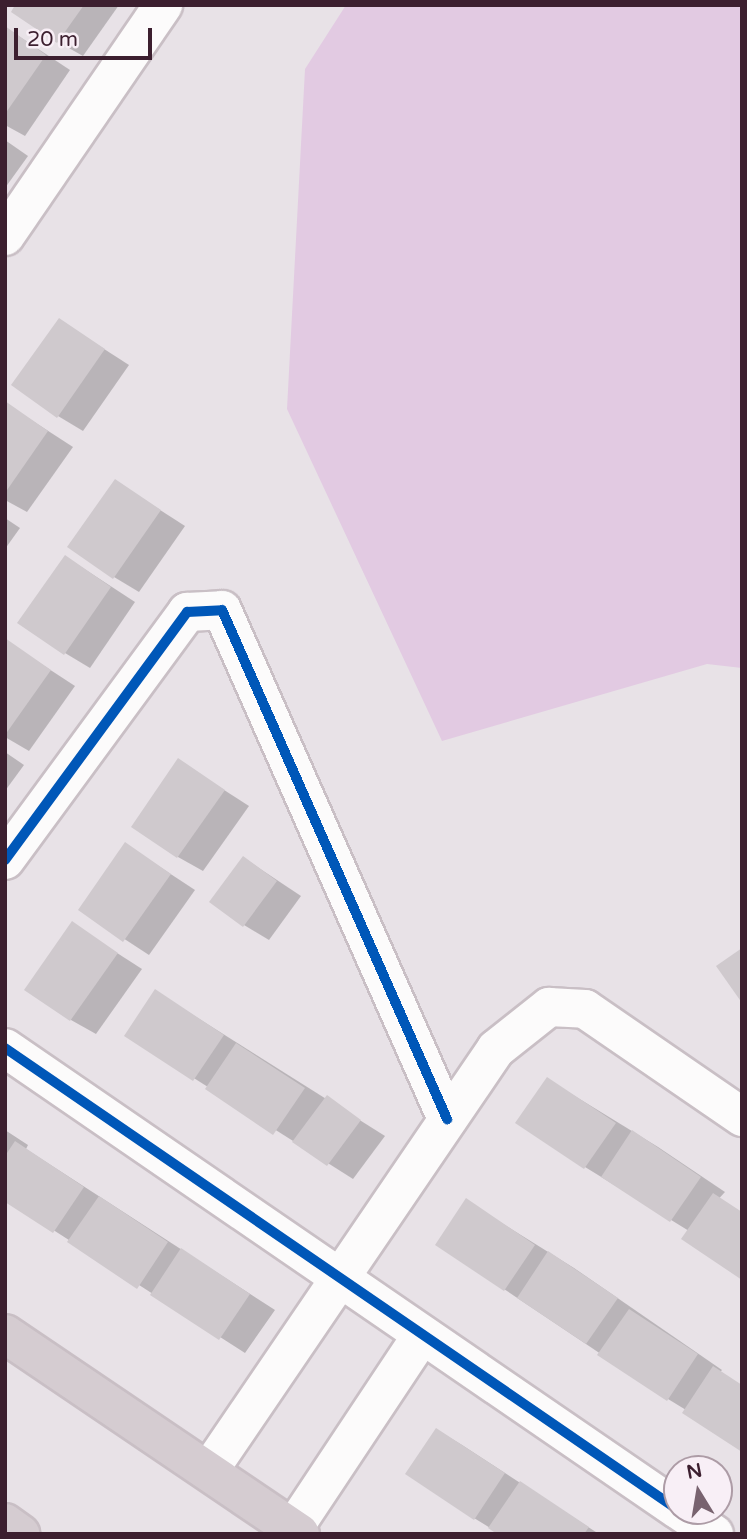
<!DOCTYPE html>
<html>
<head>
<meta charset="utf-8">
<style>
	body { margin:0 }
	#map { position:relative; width:747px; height:1539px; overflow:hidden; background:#e8e2e7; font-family:"Varela Round",sans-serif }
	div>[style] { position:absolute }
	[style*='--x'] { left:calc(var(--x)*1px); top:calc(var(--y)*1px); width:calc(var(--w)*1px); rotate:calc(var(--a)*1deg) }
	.green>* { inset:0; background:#e2cae2 }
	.shadow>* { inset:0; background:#0003 }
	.building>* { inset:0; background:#cfc9cd }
	.roads { filter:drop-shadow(2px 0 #c9bfc5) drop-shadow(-2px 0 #c9bfc5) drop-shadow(0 2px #c9bfc5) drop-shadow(0 -2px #c9bfc5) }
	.minor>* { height:38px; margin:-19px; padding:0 19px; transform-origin:19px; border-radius:19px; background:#fcfbfb }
	.major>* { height:38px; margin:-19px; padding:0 19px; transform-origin:19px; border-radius:19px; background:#d5ccd1 }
	.cycleway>* { height:10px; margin:-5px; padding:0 5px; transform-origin:5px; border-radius:5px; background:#0057b8 }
	span { translate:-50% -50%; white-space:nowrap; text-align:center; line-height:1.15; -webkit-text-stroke:7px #f8eff6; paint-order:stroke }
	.frame { position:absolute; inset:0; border:7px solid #3c1f2f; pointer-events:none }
	.north { position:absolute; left:663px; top:1455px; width:70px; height:70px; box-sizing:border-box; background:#f8eff6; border:2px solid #ad9ca6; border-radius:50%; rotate:349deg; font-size:19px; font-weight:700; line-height:28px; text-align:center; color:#3c1f2f }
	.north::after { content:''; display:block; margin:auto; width:24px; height:32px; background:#78636f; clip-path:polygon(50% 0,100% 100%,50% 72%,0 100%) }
	.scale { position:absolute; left:14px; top:28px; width:138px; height:32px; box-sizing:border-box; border:4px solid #3c1f2f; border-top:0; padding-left:9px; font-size:21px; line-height:24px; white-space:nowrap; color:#3c1f2f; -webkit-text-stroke:5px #f8eff6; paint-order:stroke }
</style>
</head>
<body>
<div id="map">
	<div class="green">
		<i style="clip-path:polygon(346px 5px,742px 5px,742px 668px,707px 664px,442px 741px,287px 409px,305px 69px)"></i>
	</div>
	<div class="shadow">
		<i style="clip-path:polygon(17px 5px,119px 5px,83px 56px,58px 42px)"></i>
		<i style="clip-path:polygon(5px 27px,70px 70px,25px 136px,5px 125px)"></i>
		<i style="clip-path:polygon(5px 140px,28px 156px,5px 188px)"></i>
		<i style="clip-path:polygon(59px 320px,129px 365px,83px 431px,58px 416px)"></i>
		<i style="clip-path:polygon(5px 403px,73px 447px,27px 512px,5px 500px)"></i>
		<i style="clip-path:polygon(115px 481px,185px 526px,139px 592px,114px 577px)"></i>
		<i style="clip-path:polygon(5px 518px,20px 528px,5px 549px)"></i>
		<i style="clip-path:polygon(66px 557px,135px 602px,90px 668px,65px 653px)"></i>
		<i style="clip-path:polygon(6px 641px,75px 686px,29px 751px,5px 737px)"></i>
		<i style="clip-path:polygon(5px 752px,24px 765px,5px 791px)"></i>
		<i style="clip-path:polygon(179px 761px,249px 806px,203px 871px,178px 857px)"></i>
		<i style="clip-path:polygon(125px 844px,195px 890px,149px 955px,80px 910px)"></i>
		<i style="clip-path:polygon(244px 858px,301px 896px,269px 940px,244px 925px)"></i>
		<i style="clip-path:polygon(72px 924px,142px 969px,96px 1034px,71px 1020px)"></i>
		<i style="clip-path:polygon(155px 991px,385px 1136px,353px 1179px,126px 1035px)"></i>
		<i style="clip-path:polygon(547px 1079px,658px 1147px,725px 1192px,689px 1231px,585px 1167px,518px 1123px)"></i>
		<i style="clip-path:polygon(5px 1130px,28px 1145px,26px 1149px,275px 1310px,245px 1353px,5px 1199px)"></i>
		<i style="clip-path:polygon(466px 1201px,574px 1268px,722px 1370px,686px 1410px,668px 1399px,437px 1244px)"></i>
		<i style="clip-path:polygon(437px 1430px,462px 1445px,599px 1534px,500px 1534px,474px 1518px)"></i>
	</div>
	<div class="building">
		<i style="clip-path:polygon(15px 5px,84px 5px,57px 43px,11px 12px)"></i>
		<i style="clip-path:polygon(5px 26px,46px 55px,5px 114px)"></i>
		<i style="clip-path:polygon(59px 318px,105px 349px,57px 418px,11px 385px)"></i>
		<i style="clip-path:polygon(5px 401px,48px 431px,5px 493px)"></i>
		<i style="clip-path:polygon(115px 479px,161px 510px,113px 579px,67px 547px)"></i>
		<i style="clip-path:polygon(65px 555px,111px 587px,64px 655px,17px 623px)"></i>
		<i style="clip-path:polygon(5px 638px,51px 670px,5px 735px)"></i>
		<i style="clip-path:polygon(178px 758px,225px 790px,177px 858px,131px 827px)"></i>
		<i style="clip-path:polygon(125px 842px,171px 874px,123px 942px,78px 910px)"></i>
		<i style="clip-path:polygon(243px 856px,277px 881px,243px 927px,209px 902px)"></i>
		<i style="clip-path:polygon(72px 921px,118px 953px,70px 1021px,24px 990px)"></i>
		<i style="clip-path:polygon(742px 948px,742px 1003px,716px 966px)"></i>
		<i style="clip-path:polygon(155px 989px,224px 1035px,193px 1081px,124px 1036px)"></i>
		<i style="clip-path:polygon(236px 1043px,305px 1088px,273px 1135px,205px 1089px)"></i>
		<i style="clip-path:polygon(547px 1077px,616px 1123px,584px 1169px,515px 1123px)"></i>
		<i style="clip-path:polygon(327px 1095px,361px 1120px,327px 1166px,292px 1142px)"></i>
		<i style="clip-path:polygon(632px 1130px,701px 1177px,670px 1222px,601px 1177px)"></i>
		<i style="clip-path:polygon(15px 1141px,84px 1187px,53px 1233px,5px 1202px,5px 1156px)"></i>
		<i style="clip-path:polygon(713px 1193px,742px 1212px,742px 1280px,681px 1239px)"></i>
		<i style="clip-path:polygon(99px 1196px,168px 1242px,137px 1289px,67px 1242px)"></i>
		<i style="clip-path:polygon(466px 1198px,535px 1245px,504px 1291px,435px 1245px)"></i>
		<i style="clip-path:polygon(181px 1248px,250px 1294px,219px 1340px,150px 1295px)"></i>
		<i style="clip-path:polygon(548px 1251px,618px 1298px,586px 1344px,517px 1298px)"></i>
		<i style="clip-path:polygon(629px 1309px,698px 1354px,667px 1401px,597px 1355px)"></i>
		<i style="clip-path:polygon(713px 1366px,742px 1385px,742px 1452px,682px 1413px)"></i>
		<i style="clip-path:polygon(436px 1428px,505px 1473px,474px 1520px,405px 1474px)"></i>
		<i style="clip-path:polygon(520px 1481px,589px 1527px,584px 1534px,497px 1534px,488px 1528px)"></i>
	</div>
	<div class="roads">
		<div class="minor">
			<i style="--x:5;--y:236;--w:280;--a:-55.6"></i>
			<i style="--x:5;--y:860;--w:308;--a:-53.7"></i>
			<i style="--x:187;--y:612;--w:35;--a:-3"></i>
			<i style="--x:222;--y:610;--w:557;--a:66.15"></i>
			<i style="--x:5;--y:1048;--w:815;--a:34.45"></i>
			<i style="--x:210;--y:1469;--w:508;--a:-55.75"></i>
			<i style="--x:496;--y:1049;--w:68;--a:-38.4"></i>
			<i style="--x:549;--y:1007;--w:36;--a:3"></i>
			<i style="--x:585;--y:1009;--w:191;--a:34.5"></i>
			<i style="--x:680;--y:1511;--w:41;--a:34.1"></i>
			<i style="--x:293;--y:1529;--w:233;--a:-56.4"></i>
		</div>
		<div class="major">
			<i style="--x:5;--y:1334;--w:356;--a:34.1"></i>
			<i style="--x:5;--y:1523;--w:19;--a:36"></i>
		</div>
	</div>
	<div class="cycleway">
		<i style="--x:5;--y:860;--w:308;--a:-53.7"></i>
		<i style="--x:187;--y:612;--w:35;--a:-3"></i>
		<i style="--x:222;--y:610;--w:557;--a:66.15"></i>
		<i style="--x:5;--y:1048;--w:815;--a:34.45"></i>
	</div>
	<div class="frame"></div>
	<div class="north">N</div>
	<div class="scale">20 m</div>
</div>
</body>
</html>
